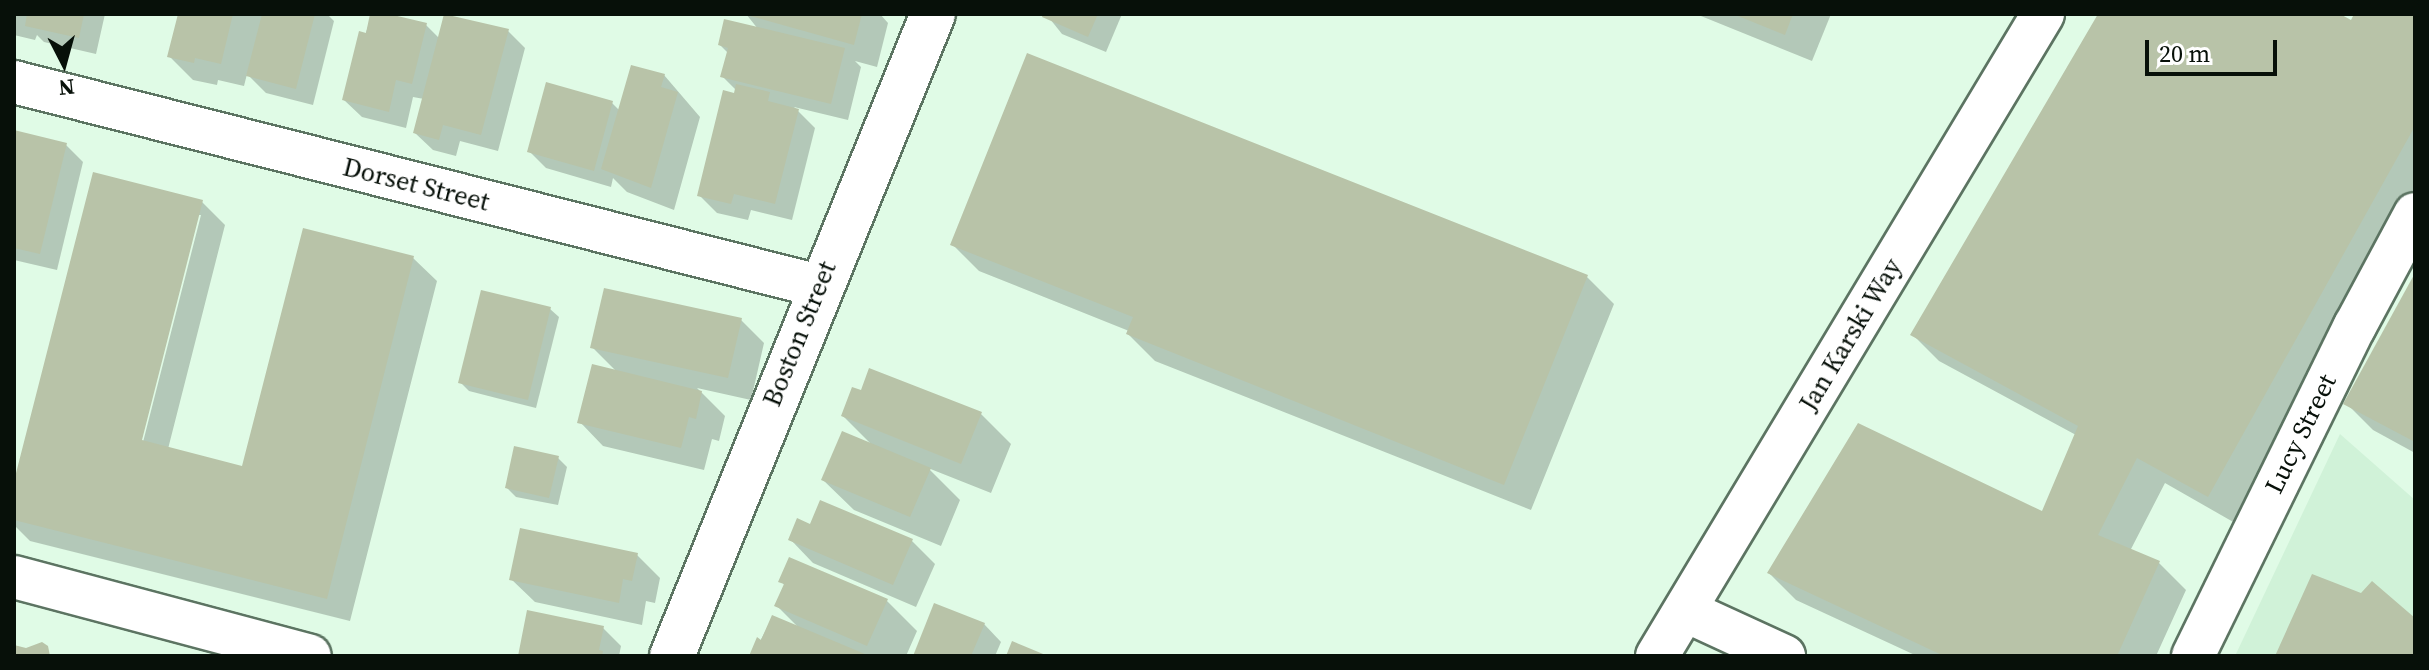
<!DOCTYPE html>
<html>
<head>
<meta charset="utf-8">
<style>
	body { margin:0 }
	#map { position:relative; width:2429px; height:670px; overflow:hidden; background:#e0fbe6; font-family:"Source Serif 4",serif }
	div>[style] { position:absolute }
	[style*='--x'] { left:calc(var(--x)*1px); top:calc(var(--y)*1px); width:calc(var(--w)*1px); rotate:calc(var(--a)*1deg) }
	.built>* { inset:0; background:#d0f2d8 }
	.shadow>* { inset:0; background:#0003 }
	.building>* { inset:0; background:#b8c3a8 }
	.roads { filter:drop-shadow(2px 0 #5c7462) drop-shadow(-2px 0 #5c7462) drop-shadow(0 2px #5c7462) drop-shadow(0 -2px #5c7462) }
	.street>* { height:42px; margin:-21px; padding:0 21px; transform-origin:21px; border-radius:21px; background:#fff }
	.secondary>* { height:44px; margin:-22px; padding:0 22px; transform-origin:22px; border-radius:22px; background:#fff }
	span { translate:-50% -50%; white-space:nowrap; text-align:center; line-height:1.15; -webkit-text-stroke:7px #fff; paint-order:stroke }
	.street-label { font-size:26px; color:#071009 }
	.frame { position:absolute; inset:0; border:16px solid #071009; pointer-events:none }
	.north { position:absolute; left:24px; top:24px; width:80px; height:80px; -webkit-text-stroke:6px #fff; paint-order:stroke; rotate:174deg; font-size:22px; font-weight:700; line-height:32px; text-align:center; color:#071009 }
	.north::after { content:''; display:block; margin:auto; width:28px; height:36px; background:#071009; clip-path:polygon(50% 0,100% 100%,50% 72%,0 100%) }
	.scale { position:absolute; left:2145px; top:40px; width:132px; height:36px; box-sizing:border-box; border:4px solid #071009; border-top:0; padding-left:10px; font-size:24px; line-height:28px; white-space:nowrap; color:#071009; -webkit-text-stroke:6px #fff; paint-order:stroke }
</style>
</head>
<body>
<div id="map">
	<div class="built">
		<i style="clip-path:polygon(2340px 434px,2415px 500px,2415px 656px,2235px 656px)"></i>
	</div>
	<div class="shadow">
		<i style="clip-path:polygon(14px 14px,105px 14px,96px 54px,44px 42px,37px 35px,35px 40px,14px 35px)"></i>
		<i style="clip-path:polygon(180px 14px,327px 14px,334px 21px,313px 105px,266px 93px,247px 74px,244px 86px,218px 80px,217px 85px,193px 80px,170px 57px)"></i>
		<i style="clip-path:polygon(372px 14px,426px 25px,440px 39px,508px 31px,525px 48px,498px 151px,460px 141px,456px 156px,433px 150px,415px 133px,424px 99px,413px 97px,406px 128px,362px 117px,344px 100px)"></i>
		<i style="clip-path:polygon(746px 14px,880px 14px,888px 23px,877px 67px,855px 61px,861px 67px,848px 120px,794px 107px,815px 128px,792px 220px,751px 210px,748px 220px,717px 213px,699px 195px,736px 90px,723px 77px,728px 53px,720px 45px,758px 29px)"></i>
		<i style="clip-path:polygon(1046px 14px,1122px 14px,1106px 52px,1062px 34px)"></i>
		<i style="clip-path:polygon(1696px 14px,1831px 14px,1812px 61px)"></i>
		<i style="clip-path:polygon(2100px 14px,2336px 14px,2352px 23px,2356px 14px,2415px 17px,2415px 201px,2235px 523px,2165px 483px,2130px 551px,2159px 563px,2186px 590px,2156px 656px,1917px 656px,1796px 600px,1769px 573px,2043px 514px,2076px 435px,1939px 361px,1912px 334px)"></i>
		<i style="clip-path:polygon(664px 75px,700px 117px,674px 210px,627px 192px,613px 178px,611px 187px,546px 168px,529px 151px,612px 103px,620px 111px)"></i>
		<i style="clip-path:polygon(14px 137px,66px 145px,83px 162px,57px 270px,14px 260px)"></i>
		<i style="clip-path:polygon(evenodd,202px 202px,225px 225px,168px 449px,244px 468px,413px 258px,437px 281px,350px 621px,30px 541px,14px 525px,14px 489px,202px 202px,197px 215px,201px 215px,141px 450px,137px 449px,197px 215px)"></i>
		<i style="clip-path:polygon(952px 244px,1587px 277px,1614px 304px,1531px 510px,1155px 361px,1128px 334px,1129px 331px,979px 271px)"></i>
		<i style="clip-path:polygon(2415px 277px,2415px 453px,2373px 430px,2346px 403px)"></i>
		<i style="clip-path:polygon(550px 309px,559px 317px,536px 408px,469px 391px,460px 382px)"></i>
		<i style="clip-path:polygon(741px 320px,764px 343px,751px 400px,697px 388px,725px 416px,719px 441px,712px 439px,704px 470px,603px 446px,580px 422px,617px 372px,593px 348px)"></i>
		<i style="clip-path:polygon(981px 414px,1011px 444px,991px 493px,928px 468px,960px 500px,941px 546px,854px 510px,823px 480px,873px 446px,843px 416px)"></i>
		<i style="clip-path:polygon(558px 458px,567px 467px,558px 505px,516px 497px,507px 488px)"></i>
		<i style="clip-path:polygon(811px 526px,912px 541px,935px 564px,916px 607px,813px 563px,790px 539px)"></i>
		<i style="clip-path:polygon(637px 555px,660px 578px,655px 603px,646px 601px,642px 625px,535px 602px,511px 579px)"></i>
		<i style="clip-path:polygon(781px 581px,887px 601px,917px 631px,906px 656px,752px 656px,773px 617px,799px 628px,777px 606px,785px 586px)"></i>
		<i style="clip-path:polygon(984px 624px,1001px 642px,995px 656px,915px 656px)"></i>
		<i style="clip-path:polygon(603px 628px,621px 646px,619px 656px,520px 656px)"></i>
	</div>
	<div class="building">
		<i style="clip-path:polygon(27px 14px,84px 14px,79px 38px,25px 26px)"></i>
		<i style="clip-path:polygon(178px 14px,233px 14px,221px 64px,195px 58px,194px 63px,167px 57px)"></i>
		<i style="clip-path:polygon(262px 14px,315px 14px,296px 89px,246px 76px)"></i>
		<i style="clip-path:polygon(370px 14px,389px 14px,427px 23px,412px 84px,396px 80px,389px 112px,342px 100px,359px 31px,366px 33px)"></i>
		<i style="clip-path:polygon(444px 14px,509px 29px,481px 135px,443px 125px,439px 140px,413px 133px)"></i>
		<i style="clip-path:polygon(743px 14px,862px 14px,854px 45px)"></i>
		<i style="clip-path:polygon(1043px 14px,1098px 14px,1088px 37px,1042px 17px)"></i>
		<i style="clip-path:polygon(1733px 14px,1793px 14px,1785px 35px)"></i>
		<i style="clip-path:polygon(2098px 14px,2340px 14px,2351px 20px,2354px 14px,2413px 14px,2415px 126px,2208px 497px,2137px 458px,2098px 535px,2160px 561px,2117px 656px,1944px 656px,1767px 573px,1858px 423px,2042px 511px,2078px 426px,1910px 335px)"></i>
		<i style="clip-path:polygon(724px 19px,845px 48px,831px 104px,720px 77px,728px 48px,718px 45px)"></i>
		<i style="clip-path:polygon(1027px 53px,1588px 275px,1504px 485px,1126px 334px,1133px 317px,950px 245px)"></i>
		<i style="clip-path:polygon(631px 65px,665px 74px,661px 87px,678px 92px,651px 188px,601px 169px)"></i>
		<i style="clip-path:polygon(546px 82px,613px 101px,594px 171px,527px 152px)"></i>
		<i style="clip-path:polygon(736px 84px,770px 92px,768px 101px,799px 109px,775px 204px,734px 194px,731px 204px,697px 196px,723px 90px,734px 93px)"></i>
		<i style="clip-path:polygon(14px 130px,67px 143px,40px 254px,14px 248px)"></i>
		<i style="clip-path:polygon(93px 172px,203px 200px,142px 440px,242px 466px,303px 228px,414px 256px,327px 599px,14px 520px,14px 481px)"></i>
		<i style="clip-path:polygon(2415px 273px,2415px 442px,2343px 404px)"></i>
		<i style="clip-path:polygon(604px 288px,742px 318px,728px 378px,590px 348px)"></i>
		<i style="clip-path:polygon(481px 290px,551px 307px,528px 400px,458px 383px)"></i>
		<i style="clip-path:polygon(592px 364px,702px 391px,696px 419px,689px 417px,681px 448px,577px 423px)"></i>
		<i style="clip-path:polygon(869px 368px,982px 412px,961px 464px,841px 416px,852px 387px,861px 390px)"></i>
		<i style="clip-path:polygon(842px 431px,931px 468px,910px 517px,821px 480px)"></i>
		<i style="clip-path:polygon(514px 446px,559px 456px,549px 498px,505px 488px)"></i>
		<i style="clip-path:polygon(820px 500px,913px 539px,893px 585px,788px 540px,797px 518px,810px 524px)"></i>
		<i style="clip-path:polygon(520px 528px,638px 553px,632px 581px,623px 579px,619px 603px,509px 580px)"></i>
		<i style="clip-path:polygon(789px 557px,888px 599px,867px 646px,774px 606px,784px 584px,778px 582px)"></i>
		<i style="clip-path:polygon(2312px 574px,2361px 593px,2372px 581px,2415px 618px,2415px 656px,2275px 656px)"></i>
		<i style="clip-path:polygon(934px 603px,985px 623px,971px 656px,913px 656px)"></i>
		<i style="clip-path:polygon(527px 610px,604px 626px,599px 650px,603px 651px,602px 656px,518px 656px)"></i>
		<i style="clip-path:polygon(772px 615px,865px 654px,864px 656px,749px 656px,757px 637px,761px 640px)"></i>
		<i style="clip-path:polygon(1012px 641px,1048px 656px,1006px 656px)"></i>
		<i style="clip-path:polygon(42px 642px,48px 646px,50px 656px,14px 656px,14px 645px,26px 648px)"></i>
	</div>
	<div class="roads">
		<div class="street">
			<i style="--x:14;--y:82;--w:830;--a:14.22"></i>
			<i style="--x:14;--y:577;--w:306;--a:14.9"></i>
			<i style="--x:1686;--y:611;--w:108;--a:24.7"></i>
			<i style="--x:1657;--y:656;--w:749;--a:-58.98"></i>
			<i style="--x:2193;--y:656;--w:368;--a:-63.9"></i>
			<i style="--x:2355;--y:326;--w:127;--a:-61.8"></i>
		</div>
		<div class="secondary">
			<i style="--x:672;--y:656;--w:693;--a:-67.88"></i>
		</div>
	</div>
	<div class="street-label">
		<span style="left:416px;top:185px;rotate:14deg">Dorset Street</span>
		<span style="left:800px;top:334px;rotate:-68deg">Boston Street</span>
		<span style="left:1851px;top:335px;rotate:-59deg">Jan Karski Way</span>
		<span style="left:2301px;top:434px;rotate:-64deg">Lucy Street</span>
	</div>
	<div class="frame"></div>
	<div class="north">N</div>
	<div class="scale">20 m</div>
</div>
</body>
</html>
